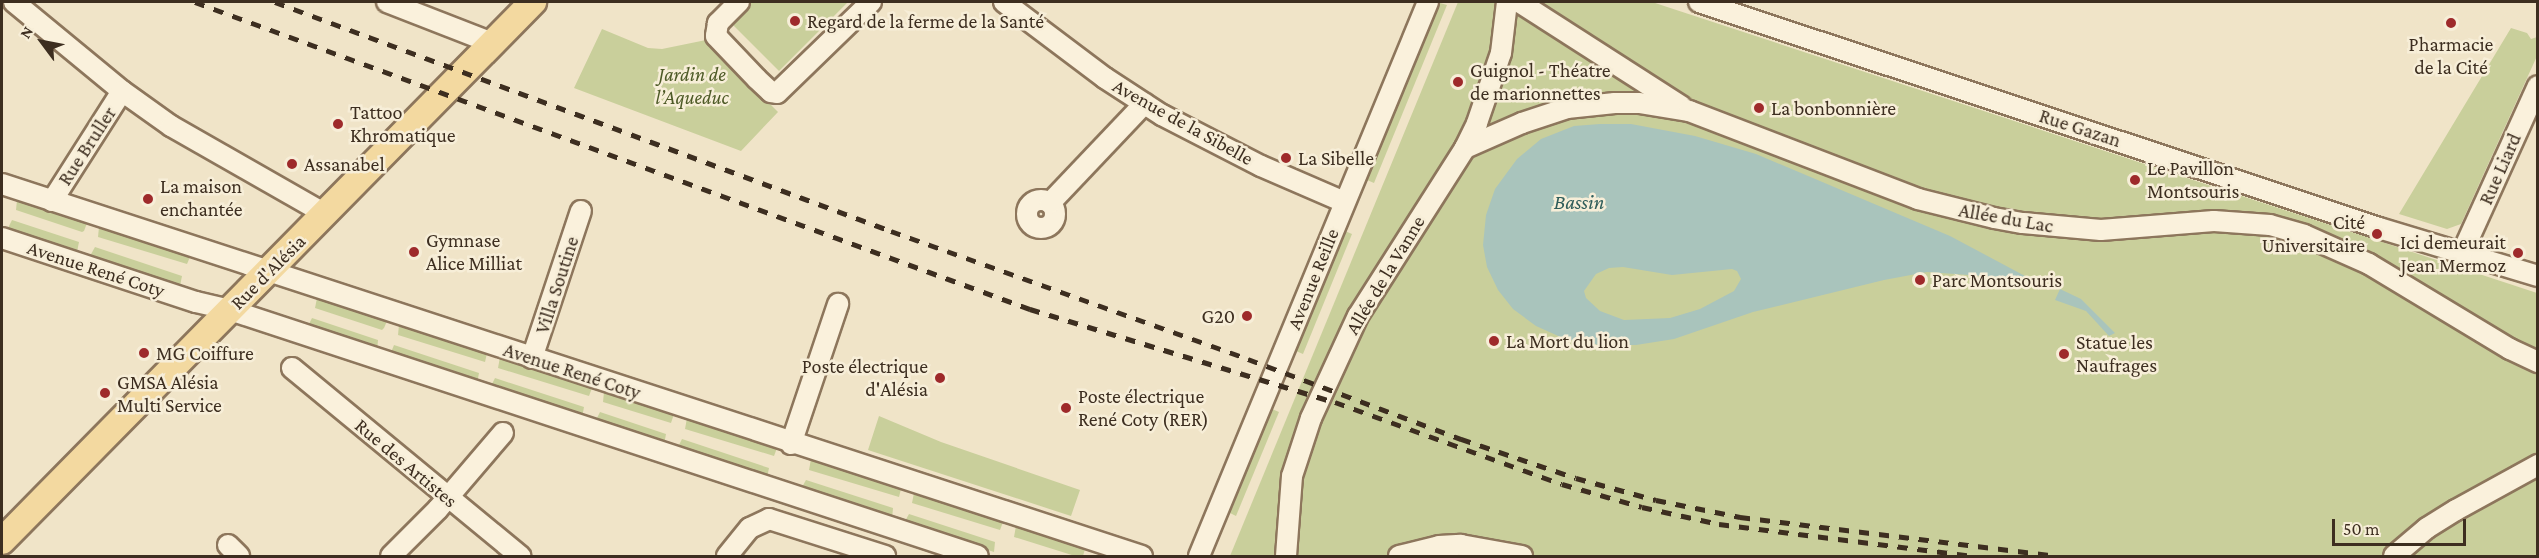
<!DOCTYPE html>
<html>
<head>
<meta charset="utf-8">
<style>
	body { margin:0 }
	#map { position:relative; width:2539px; height:558px; overflow:hidden; background:#f0e4c8; font-family:"Crimson Pro",serif }
	div>[style] { position:absolute }
	[style*='--x'] { left:calc(var(--x)*1px); top:calc(var(--y)*1px); width:calc(var(--w)*1px); rotate:calc(var(--a)*1deg) }
	.green>* { inset:0; background:#c9cf9b }
	.water>* { inset:0; background:#a9c4bc }
	.roads { filter:drop-shadow(2px 0 #8d765c) drop-shadow(-2px 0 #8d765c) drop-shadow(0 2px #8d765c) drop-shadow(0 -2px #8d765c) }
	.minor>* { height:20px; margin:-10px; padding:0 10px; transform-origin:10px; border-radius:10px; background:#faf1dc }
	.minor>.ring { margin:-10px; padding:0; box-sizing:content-box; background:none; border:20px solid #faf1dc; border-radius:50% }
	.major>* { height:26px; margin:-13px; padding:0 13px; transform-origin:13px; border-radius:13px; background:#f3d9a0 }
	.rail>* { height:4.5px; margin-top:-2.25px; transform-origin:0; background:repeating-linear-gradient(90deg,#3d2e20 0 10px,transparent 0 20px) }
	.dots>* { width:16px; height:16px; translate:-50% -50%; box-sizing:border-box; border:3px solid #f7eed8; border-radius:50% }
	span { translate:-50% -50%; white-space:nowrap; text-align:center; line-height:1.15; -webkit-text-stroke:5px #f7eed8; paint-order:stroke }
	.poi-label { font-size:20px; color:#3d2e20 }
	.left { translate:0 -50%; text-align:left }
	.right { translate:-100% -50%; text-align:right }
	.park-label { font-size:20px; color:#4d5a26; font-style:italic }
	.street-label { font-size:20px; color:#3d2e20 }
	.water-label { font-size:21px; color:#2f5d5a; font-style:italic }
	.frame { position:absolute; inset:0; border:3px solid #3d2e20; pointer-events:none }
	.north { position:absolute; left:12px; top:12px; width:60px; height:60px; -webkit-text-stroke:4px #f7eed8; paint-order:stroke; rotate:302deg; font-size:16px; font-weight:700; line-height:24px; text-align:center; color:#3d2e20 }
	.north::after { content:''; display:block; margin:auto; width:21px; height:27px; background:#3d2e20; clip-path:polygon(50% 0,100% 100%,50% 72%,0 100%) }
	.scale { position:absolute; left:2332px; top:519px; width:134px; height:27px; box-sizing:border-box; border:3px solid #3d2e20; border-top:0; padding-left:8px; font-size:18px; line-height:21px; white-space:nowrap; color:#3d2e20; -webkit-text-stroke:4px #f7eed8; paint-order:stroke }
</style>
</head>
<body>
<div id="map">
	<div class="green">
		<i style="clip-path:polygon(745px 2px,848px 2px,779px 71px,728px 20px)"></i>
		<i style="clip-path:polygon(1458px 2px,1652px 2px,2537px 293px,2537px 556px,1230px 556px)"></i>
		<i style="clip-path:polygon(1440px 3px,1447px 5px,1374px 183px,1367px 180px)"></i>
		<i style="clip-path:polygon(2511px 28px,2527px 33px,2531px 39px,2537px 37px,2537px 56px,2461px 224px,2447px 229px,2399px 214px)"></i>
		<i style="clip-path:polygon(602px 29px,648px 48px,662px 49px,706px 40px,778px 112px,741px 151px,574px 88px)"></i>
		<i style="clip-path:polygon(17px 200px,87px 223px,84px 231px,82px 232px,16px 210px)"></i>
		<i style="clip-path:polygon(12px 220px,79px 242px,77px 252px,7px 230px)"></i>
		<i style="clip-path:polygon(99px 227px,190px 257px,187px 264px,98px 237px)"></i>
		<i style="clip-path:polygon(1345px 231px,1352px 234px,1303px 354px,1296px 351px)"></i>
		<i style="clip-path:polygon(95px 247px,182px 276px,180px 286px,90px 256px)"></i>
		<i style="clip-path:polygon(317px 298px,387px 321px,384px 328px,382px 330px,315px 308px)"></i>
		<i style="clip-path:polygon(312px 318px,378px 340px,377px 351px,307px 328px)"></i>
		<i style="clip-path:polygon(399px 325px,487px 353px,485px 362px,398px 335px)"></i>
		<i style="clip-path:polygon(394px 345px,479px 373px,477px 384px,390px 355px)"></i>
		<i style="clip-path:polygon(500px 357px,592px 388px,589px 396px,498px 368px)"></i>
		<i style="clip-path:polygon(495px 378px,584px 407px,582px 418px,490px 388px)"></i>
		<i style="clip-path:polygon(604px 392px,674px 414px,671px 423px,603px 402px)"></i>
		<i style="clip-path:polygon(1272px 409px,1279px 412px,1236px 516px,1230px 513px)"></i>
		<i style="clip-path:polygon(600px 412px,666px 434px,664px 445px,595px 422px)"></i>
		<i style="clip-path:polygon(879px 416px,941px 442px,1080px 490px,1071px 516px,868px 450px)"></i>
		<i style="clip-path:polygon(687px 418px,777px 448px,774px 456px,685px 429px)"></i>
		<i style="clip-path:polygon(682px 439px,769px 468px,767px 478px,677px 449px)"></i>
		<i style="clip-path:polygon(811px 459px,901px 489px,899px 497px,809px 470px)"></i>
		<i style="clip-path:polygon(806px 480px,893px 508px,892px 519px,801px 489px)"></i>
		<i style="clip-path:polygon(914px 493px,1003px 522px,1000px 530px,912px 503px)"></i>
		<i style="clip-path:polygon(909px 514px,995px 542px,994px 552px,904px 523px)"></i>
		<i style="clip-path:polygon(1016px 526px,1085px 549px,1083px 556px,1075px 556px,1014px 537px)"></i>
	</div>
	<div class="water">
		<i style="clip-path:polygon(evenodd,1600px 124px,1631px 124px,1695px 136px,1756px 154px,1950px 236px,2025px 276px,2022px 284px,1983px 276px,1927px 272px,1884px 280px,1753px 312px,1674px 339px,1636px 345px,1599px 345px,1565px 339px,1536px 326px,1513px 309px,1498px 290px,1487px 267px,1483px 245px,1486px 215px,1495px 189px,1517px 159px,1541px 139px,1574px 126px,1600px 124px,1623px 267px,1672px 275px,1732px 269px,1737px 271px,1741px 279px,1734px 291px,1700px 309px,1670px 318px,1624px 320px,1600px 311px,1586px 298px,1584px 291px,1596px 274px,1609px 268px,1623px 267px)"></i>
		<i style="clip-path:polygon(2060px 289px,2081px 299px,2115px 333px,2109px 336px,2086px 311px,2055px 300px)"></i>
	</div>
	<div class="roads">
		<div class="minor">
			<i style="--x:14;--y:2;--w:140;--a:39.5"></i>
			<i style="--x:122;--y:91;--w:60;--a:35.5"></i>
			<i style="--x:171;--y:126;--w:177;--a:29.7"></i>
			<i style="--x:387;--y:2;--w:113;--a:21.3"></i>
			<i style="--x:739;--y:2;--w:30;--a:135"></i>
			<i style="--x:718;--y:23;--w:13;--a:99"></i>
			<i style="--x:716;--y:36;--w:59;--a:46.4"></i>
			<i style="--x:757;--y:79;--w:19;--a:43"></i>
			<i style="--x:771;--y:92;--w:6;--a:9"></i>
			<i style="--x:777;--y:93;--w:131;--a:-44.1"></i>
			<i style="--x:1004;--y:2;--w:126;--a:37"></i>
			<i style="--x:1105;--y:78;--w:68;--a:33"></i>
			<i style="--x:1162;--y:115;--w:111;--a:27.3"></i>
			<i style="--x:1261;--y:166;--w:90;--a:23.4"></i>
			<i style="--x:1519;--y:2;--w:193;--a:32.7"></i>
			<i style="--x:1699;--y:2;--w:717;--a:18.38"></i>
			<i style="--x:2379;--y:228;--w:166;--a:16.8"></i>
			<i style="--x:1465;--y:148;--w:62;--a:-23.7"></i>
			<i style="--x:1522;--y:123;--w:47;--a:-18.4"></i>
			<i style="--x:1567;--y:108;--w:48;--a:-5.9"></i>
			<i style="--x:1615;--y:103;--w:24;--a:0"></i>
			<i style="--x:1639;--y:103;--w:51;--a:9.1"></i>
			<i style="--x:1689;--y:111;--w:245;--a:21"></i>
			<i style="--x:1918;--y:199;--w:78;--a:14"></i>
			<i style="--x:1994;--y:218;--w:29;--a:10"></i>
			<i style="--x:2023;--y:223;--w:78;--a:5.1"></i>
			<i style="--x:2101;--y:230;--w:113;--a:-4.6"></i>
			<i style="--x:2214;--y:221;--w:56;--a:4.1"></i>
			<i style="--x:2270;--y:225;--w:35;--a:16"></i>
			<i style="--x:2304;--y:235;--w:71;--a:24"></i>
			<i style="--x:2369;--y:264;--w:165;--a:31.1"></i>
			<i style="--x:2510;--y:349;--w:31;--a:25"></i>
			<i style="--x:2;--y:184;--w:1199;--a:18.07"></i>
			<i class="ring" style="left:1027px;top:200px;width:8px;height:8px"></i>
			<i style="--x:52;--y:201;--w:130;--a:-57.5"></i>
			<i style="--x:1050;--y:203;--w:137;--a:-46.5"></i>
			<i style="--x:2;--y:238;--w:204;--a:18.3"></i>
			<i style="--x:196;--y:302;--w:35;--a:13"></i>
			<i style="--x:230;--y:310;--w:787;--a:18.2"></i>
			<i style="--x:2463;--y:251;--w:181;--a:-65.6"></i>
			<i style="--x:532;--y:358;--w:155;--a:-71.6"></i>
			<i style="--x:292;--y:368;--w:296;--a:39.5"></i>
			<i style="--x:791;--y:444;--w:148;--a:-71.4"></i>
			<i style="--x:228;--y:545;--w:16;--a:45"></i>
			<i style="--x:391;--y:556;--w:66;--a:-45"></i>
			<i style="--x:438;--y:509;--w:100;--a:-49.5"></i>
			<i style="--x:727;--y:556;--w:36;--a:-51"></i>
			<i style="--x:750;--y:528;--w:21;--a:-25"></i>
			<i style="--x:769;--y:519;--w:122;--a:17.7"></i>
			<i style="--x:1199;--y:556;--w:599;--a:-67.54"></i>
			<i style="--x:1286;--y:556;--w:80;--a:-85.7"></i>
			<i style="--x:1292;--y:476;--w:61;--a:-71.9"></i>
			<i style="--x:1311;--y:418;--w:112;--a:-65.3"></i>
			<i style="--x:1358;--y:316;--w:199;--a:-57.5"></i>
			<i style="--x:1465;--y:148;--w:28;--a:-64"></i>
			<i style="--x:1477;--y:123;--w:74;--a:-71.1"></i>
			<i style="--x:1501;--y:53;--w:51;--a:-83.3"></i>
			<i style="--x:1399;--y:556;--w:41;--a:-14"></i>
			<i style="--x:1439;--y:546;--w:22;--a:-3"></i>
			<i style="--x:1461;--y:545;--w:62;--a:10.2"></i>
			<i style="--x:2394;--y:556;--w:43;--a:-40.3"></i>
			<i style="--x:2427;--y:528;--w:34;--a:-32"></i>
			<i style="--x:2456;--y:510;--w:94;--a:-28.8"></i>
		</div>
		<div class="major">
			<i style="--x:2;--y:541;--w:757;--a:-45.43"></i>
		</div>
	</div>
	<div class="rail">
		<i style="--x:195;--y:2;--w:890;--a:20.19"></i>
		<i style="--x:1030;--y:309;--w:319;--a:17"></i>
		<i style="--x:1335;--y:402;--w:241;--a:19.9"></i>
		<i style="--x:1562;--y:484;--w:83;--a:16"></i>
		<i style="--x:1642;--y:507;--w:79;--a:12.4"></i>
		<i style="--x:1719;--y:524;--w:256;--a:7.2"></i>
		<i style="--x:275;--y:2;--w:657;--a:20.39"></i>
		<i style="--x:891;--y:231;--w:379;--a:19.7"></i>
		<i style="--x:1248;--y:359;--w:228;--a:20.6"></i>
		<i style="--x:1461;--y:439;--w:121;--a:18.7"></i>
		<i style="--x:1576;--y:478;--w:83;--a:15.4"></i>
		<i style="--x:1656;--y:500;--w:86;--a:11.4"></i>
		<i style="--x:1740;--y:517;--w:318;--a:7"></i>
	</div>
	<div class="dots">
		<i style="left:795px;top:21px;background:#9e2a2b"></i>
		<i style="left:2451px;top:23px;background:#9e2a2b"></i>
		<i style="left:1458px;top:82px;background:#9e2a2b"></i>
		<i style="left:1759px;top:108px;background:#9e2a2b"></i>
		<i style="left:338px;top:124px;background:#9e2a2b"></i>
		<i style="left:1286px;top:158px;background:#9e2a2b"></i>
		<i style="left:292px;top:164px;background:#9e2a2b"></i>
		<i style="left:2135px;top:180px;background:#9e2a2b"></i>
		<i style="left:148px;top:199px;background:#9e2a2b"></i>
		<i style="left:2377px;top:234px;background:#9e2a2b"></i>
		<i style="left:414px;top:252px;background:#9e2a2b"></i>
		<i style="left:2518px;top:253px;background:#9e2a2b"></i>
		<i style="left:1920px;top:280px;background:#9e2a2b"></i>
		<i style="left:1247px;top:316px;background:#9e2a2b"></i>
		<i style="left:1494px;top:341px;background:#9e2a2b"></i>
		<i style="left:144px;top:353px;background:#9e2a2b"></i>
		<i style="left:2064px;top:354px;background:#9e2a2b"></i>
		<i style="left:940px;top:378px;background:#9e2a2b"></i>
		<i style="left:105px;top:393px;background:#9e2a2b"></i>
		<i style="left:1066px;top:408px;background:#9e2a2b"></i>
	</div>
	<div class="poi-label">
		<span class="left" style="left:807px;top:21px">Regard de la ferme de la Santé</span>
		<span style="left:2451px;top:56px">Pharmacie<br>de la Cité</span>
		<span class="left" style="left:1470px;top:82px">Guignol - Théatre<br>de marionnettes</span>
		<span class="left" style="left:1771px;top:108px">La bonbonnière</span>
		<span class="left" style="left:350px;top:124px">Tattoo<br>Khromatique</span>
		<span class="left" style="left:1298px;top:158px">La Sibelle</span>
		<span class="left" style="left:304px;top:164px">Assanabel</span>
		<span class="left" style="left:2147px;top:180px">Le Pavillon<br>Montsouris</span>
		<span class="left" style="left:160px;top:198px">La maison<br>enchantée</span>
		<span class="right" style="left:2365px;top:234px">Cité<br>Universitaire</span>
		<span class="left" style="left:426px;top:252px">Gymnase<br>Alice Milliat</span>
		<span class="right" style="left:2506px;top:254px">Ici demeurait<br>Jean Mermoz</span>
		<span class="left" style="left:1932px;top:280px">Parc Montsouris</span>
		<span class="right" style="left:1235px;top:316px">G20</span>
		<span class="left" style="left:1506px;top:341px">La Mort du lion</span>
		<span class="left" style="left:2076px;top:354px">Statue les<br>Naufrages</span>
		<span class="left" style="left:156px;top:353px">MG Coiffure</span>
		<span class="right" style="left:928px;top:378px">Poste électrique<br>d'Alésia</span>
		<span class="left" style="left:117px;top:394px">GMSA Alésia<br>Multi Service</span>
		<span class="left" style="left:1078px;top:408px">Poste électrique<br>René Coty (RER)</span>
	</div>
	<div class="park-label">
		<span style="left:692px;top:86px">Jardin de<br>l’Aqueduc</span>
	</div>
	<div class="street-label">
		<span style="left:1183px;top:122px;rotate:29deg">Avenue de la Sibelle</span>
		<span style="left:2080px;top:128px;rotate:18deg">Rue Gazan</span>
		<span style="left:87px;top:146px;rotate:-57deg">Rue Bruller</span>
		<span style="left:2500px;top:169px;rotate:-66deg">Rue Liard</span>
		<span style="left:2006px;top:218px;rotate:10deg">Allée du Lac</span>
		<span style="left:96px;top:269px;rotate:18deg">Avenue René Coty</span>
		<span style="left:268px;top:272px;rotate:-45deg">Rue d'Alésia</span>
		<span style="left:1385px;top:275px;rotate:-59deg">Allée de la Vanne</span>
		<span style="left:1313px;top:279px;rotate:-68deg">Avenue Reille</span>
		<span style="left:557px;top:285px;rotate:-72deg">Villa Soutine</span>
		<span style="left:572px;top:371px;rotate:18deg">Avenue René Coty</span>
		<span style="left:406px;top:463px;rotate:40deg">Rue des Artistes</span>
	</div>
	<div class="water-label">
		<span style="left:1579px;top:202px">Bassin</span>
	</div>
	<div class="frame"></div>
	<div class="north">N</div>
	<div class="scale">50 m</div>
</div>
</body>
</html>
